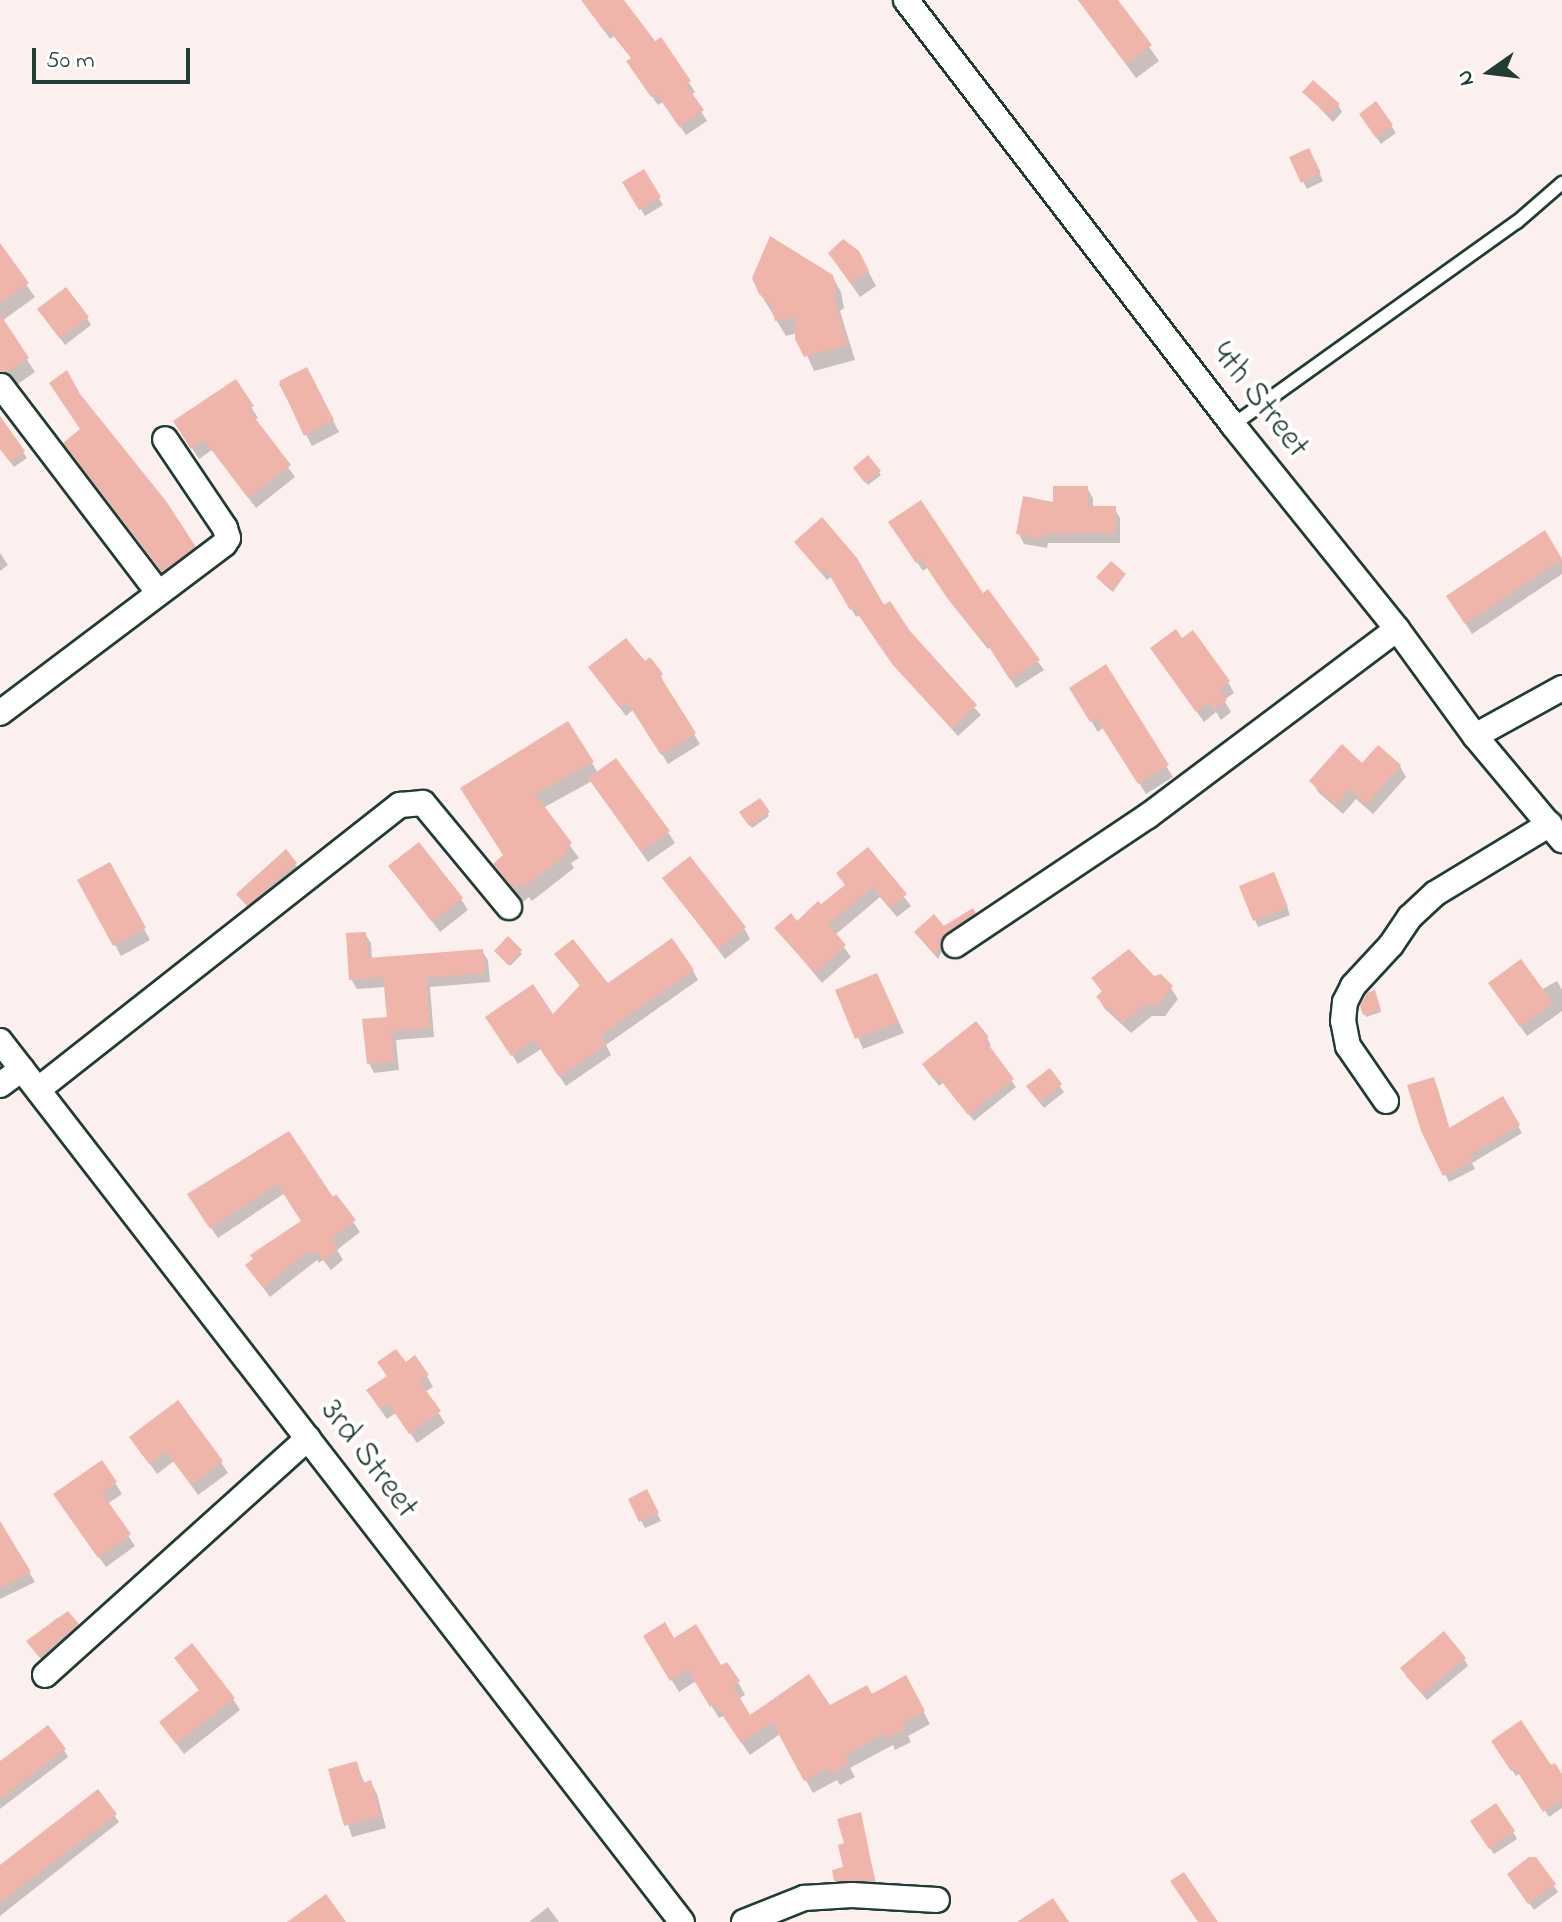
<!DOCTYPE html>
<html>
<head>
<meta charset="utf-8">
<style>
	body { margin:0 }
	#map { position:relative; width:1562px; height:1922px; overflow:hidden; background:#fcf0ee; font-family:"Indie Flower",sans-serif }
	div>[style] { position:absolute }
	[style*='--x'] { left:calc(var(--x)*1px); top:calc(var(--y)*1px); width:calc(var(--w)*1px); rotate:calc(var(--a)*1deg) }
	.shadow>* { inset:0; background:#0003 }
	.building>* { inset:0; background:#efb5aa }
	.roads { filter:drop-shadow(2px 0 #1f3d34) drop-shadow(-2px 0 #1f3d34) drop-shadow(0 2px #1f3d34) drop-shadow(0 -2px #1f3d34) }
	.service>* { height:12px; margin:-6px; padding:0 6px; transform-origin:6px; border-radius:6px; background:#fff }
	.minor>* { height:24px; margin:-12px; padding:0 12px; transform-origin:12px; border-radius:12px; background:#fff }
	span { translate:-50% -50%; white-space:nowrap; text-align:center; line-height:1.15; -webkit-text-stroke:8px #fff; paint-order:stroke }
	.street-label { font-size:34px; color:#1f3d34 }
	.north { position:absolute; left:1450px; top:32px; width:80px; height:80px; -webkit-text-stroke:6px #fff; paint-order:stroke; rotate:256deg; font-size:22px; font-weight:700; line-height:32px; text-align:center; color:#1f3d34 }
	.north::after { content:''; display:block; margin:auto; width:28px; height:36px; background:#1f3d34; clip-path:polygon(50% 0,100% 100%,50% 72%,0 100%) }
	.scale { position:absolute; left:32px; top:48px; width:158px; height:36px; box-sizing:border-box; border:4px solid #1f3d34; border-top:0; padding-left:10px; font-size:24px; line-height:28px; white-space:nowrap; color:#1f3d34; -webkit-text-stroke:6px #fff; paint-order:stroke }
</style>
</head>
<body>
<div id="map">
	<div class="shadow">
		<i style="clip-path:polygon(591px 0,621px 0,654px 44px,661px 40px,695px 92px,691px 95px,707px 121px,686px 135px,663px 102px,658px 105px,634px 71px,633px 59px,614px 36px,610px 39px,592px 13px)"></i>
		<i style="clip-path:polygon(1078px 0,1116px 0,1159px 61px,1136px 78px)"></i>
		<i style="clip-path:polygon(1305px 93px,1338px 105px,1342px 112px,1333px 122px)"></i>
		<i style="clip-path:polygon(1376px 104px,1396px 133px,1381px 144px,1365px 121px)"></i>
		<i style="clip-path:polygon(1312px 157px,1323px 181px,1307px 189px,1291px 158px)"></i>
		<i style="clip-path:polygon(643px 172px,663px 205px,645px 216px,625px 183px)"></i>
		<i style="clip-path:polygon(0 248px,35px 297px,2px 321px,35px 372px,15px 386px,0 387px)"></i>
		<i style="clip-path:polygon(830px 254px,867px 269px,876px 286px,860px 297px)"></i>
		<i style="clip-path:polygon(832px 276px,841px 292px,844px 308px,840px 311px,855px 360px,814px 371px,797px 333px,786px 336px,760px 293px)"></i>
		<i style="clip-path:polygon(44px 316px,87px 318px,91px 325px,65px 345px)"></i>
		<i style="clip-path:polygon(306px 369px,339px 432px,312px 446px,279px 384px)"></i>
		<i style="clip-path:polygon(235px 382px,258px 418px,254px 420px,295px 477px,256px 508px,212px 450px,199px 459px,182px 433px)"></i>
		<i style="clip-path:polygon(79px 396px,200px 558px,169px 581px,72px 453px,82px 430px)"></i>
		<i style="clip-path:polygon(0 416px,27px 458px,14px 467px,0 449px)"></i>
		<i style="clip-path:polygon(868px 458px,881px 475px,868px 485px,855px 468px)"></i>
		<i style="clip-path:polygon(1087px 488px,1093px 498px,1093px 508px,1114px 508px,1120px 518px,1120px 543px,1048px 543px,1047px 548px,1024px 544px,1019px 534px,1055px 504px)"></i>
		<i style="clip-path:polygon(896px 532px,983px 596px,988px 592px,1044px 670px,1016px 688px,991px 647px,988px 649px,955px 608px,928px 567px,923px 571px)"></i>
		<i style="clip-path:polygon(1545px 533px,1562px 559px,1562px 574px,1472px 634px,1455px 607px)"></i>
		<i style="clip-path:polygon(796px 542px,884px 608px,981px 715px,958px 736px,900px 672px,860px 615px,856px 617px,832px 576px,827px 580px)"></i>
		<i style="clip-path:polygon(0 553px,8px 565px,0 571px)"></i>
		<i style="clip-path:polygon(1124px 576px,1113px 592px,1100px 580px)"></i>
		<i style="clip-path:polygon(1159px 659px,1228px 682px,1234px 693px,1224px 700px,1231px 712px,1221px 720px,1216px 712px,1204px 722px)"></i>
		<i style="clip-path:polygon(644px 664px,661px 675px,664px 686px,700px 744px,668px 764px,634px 709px,626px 716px,596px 677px)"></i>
		<i style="clip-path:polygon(1105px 667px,1173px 777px,1146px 794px,1104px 727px,1098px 732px,1071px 689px)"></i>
		<i style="clip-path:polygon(592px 763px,598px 773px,668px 832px,675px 843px,648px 862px,592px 781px,543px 808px,579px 858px,571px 863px,574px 868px,532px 901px,529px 897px,523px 902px,495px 864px,505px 856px,471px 803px)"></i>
		<i style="clip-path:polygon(1362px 766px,1400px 766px,1406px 777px,1373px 814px,1356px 799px,1343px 814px,1318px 792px,1312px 781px)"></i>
		<i style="clip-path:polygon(760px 801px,769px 816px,752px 828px,742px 813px)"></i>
		<i style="clip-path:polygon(867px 849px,911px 906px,897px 917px,880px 897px,835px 935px,851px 957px,822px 983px,777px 929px,797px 924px,846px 887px)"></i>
		<i style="clip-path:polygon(286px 852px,300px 871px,252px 912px,243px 901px)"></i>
		<i style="clip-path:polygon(109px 865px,150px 940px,121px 956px,80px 881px)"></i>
		<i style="clip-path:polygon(391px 867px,461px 899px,468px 910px,440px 932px)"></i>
		<i style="clip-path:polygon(665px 879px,744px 928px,750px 939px,725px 959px)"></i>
		<i style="clip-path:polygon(1277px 881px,1290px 915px,1258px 927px,1241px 887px)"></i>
		<i style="clip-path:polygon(973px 911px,978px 919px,948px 939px,938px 959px,920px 938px)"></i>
		<i style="clip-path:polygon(365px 934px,371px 943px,372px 960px,482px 951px,488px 960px,490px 982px,430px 987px,434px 1037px,396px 1040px,399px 1070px,374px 1073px,369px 1063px,389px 1019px,386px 987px,357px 989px,351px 979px)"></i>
		<i style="clip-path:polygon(508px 939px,522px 954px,510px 966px,498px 954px)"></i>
		<i style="clip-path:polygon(557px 955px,608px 986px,693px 971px,698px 980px,606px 1045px,611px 1055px,566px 1086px,541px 1049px,518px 1064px,494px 1027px,553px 1017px,581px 987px)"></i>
		<i style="clip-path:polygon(1153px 978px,1171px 988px,1178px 999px,1165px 1016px,1152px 1016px,1131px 1033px,1104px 1008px,1098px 997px,1103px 993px,1093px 979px)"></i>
		<i style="clip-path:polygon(1557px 981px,1562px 990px,1562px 1011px,1527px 1036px,1497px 994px,1541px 990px)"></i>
		<i style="clip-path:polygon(882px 987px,904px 1033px,863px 1049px,838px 991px)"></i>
		<i style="clip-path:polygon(1375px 995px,1381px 1012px,1366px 1017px,1365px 1014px)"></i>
		<i style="clip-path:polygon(987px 1038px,991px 1045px,988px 1047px,1016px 1087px,974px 1121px,944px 1082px,939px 1086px,928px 1071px)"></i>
		<i style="clip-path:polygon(1049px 1071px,1064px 1092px,1044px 1108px,1033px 1094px)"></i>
		<i style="clip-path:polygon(1437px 1086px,1450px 1130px,1502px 1099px,1522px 1133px,1472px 1163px,1475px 1169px,1449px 1182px,1423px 1131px)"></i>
		<i style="clip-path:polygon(288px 1134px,332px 1200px,336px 1197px,360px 1232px,337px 1250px,343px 1260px,331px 1270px,323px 1260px,319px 1263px,317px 1260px,270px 1297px,254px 1275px,303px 1222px,285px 1193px,218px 1238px,195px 1205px)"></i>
		<i style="clip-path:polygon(405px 1365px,427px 1376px,433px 1387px,425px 1392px,445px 1423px,417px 1443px,396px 1413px,387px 1419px,375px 1402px,388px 1377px)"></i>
		<i style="clip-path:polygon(131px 1437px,221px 1462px,228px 1473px,198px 1495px,174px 1461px,157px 1474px)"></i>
		<i style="clip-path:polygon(115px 1483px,122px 1494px,107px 1504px,135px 1546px,106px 1567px,62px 1506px)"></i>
		<i style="clip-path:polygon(646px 1492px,661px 1521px,645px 1528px,630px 1500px)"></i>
		<i style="clip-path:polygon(0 1536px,19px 1555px,35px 1582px,0 1599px)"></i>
		<i style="clip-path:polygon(57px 1618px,78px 1625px,82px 1632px,44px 1663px,28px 1642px)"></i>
		<i style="clip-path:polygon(646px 1637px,673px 1640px,721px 1668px,738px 1682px,745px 1695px,738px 1699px,749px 1718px,829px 1708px,871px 1696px,905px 1678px,930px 1724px,908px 1736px,911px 1742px,895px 1750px,893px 1745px,850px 1768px,855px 1777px,840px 1785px,837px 1780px,813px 1793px,780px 1734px,750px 1755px,723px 1716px,719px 1718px,696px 1681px,679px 1692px)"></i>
		<i style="clip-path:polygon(176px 1659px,233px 1699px,240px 1710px,184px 1754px,161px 1723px,200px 1692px)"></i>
		<i style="clip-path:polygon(1464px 1659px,1468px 1666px,1427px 1700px,1406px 1676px)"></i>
		<i style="clip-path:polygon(1520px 1723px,1562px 1780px,1562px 1808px,1549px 1817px,1521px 1773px,1516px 1776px,1497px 1748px)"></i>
		<i style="clip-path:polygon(64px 1750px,68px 1757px,0 1809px,0 1764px)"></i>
		<i style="clip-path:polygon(356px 1764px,365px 1784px,371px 1783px,377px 1794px,386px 1828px,352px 1837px,331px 1771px)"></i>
		<i style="clip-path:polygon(98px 1792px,119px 1822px,0 1916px,0 1867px)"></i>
		<i style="clip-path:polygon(860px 1814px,877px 1888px,840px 1888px,836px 1880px,845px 1869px,847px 1845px)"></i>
		<i style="clip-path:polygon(1476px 1829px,1513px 1832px,1517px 1839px,1494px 1854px)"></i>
		<i style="clip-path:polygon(1533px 1857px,1558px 1892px,1534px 1910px,1509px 1875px)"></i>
		<i style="clip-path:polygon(548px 1907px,559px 1922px,529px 1922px)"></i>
	</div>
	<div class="building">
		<i style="clip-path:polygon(581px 0,624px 0,655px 41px,661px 37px,691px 81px,686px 85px,704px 110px,679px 127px,656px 93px,651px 97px,626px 61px,631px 58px,607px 28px,604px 31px)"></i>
		<i style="clip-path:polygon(1078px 0,1118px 0,1152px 45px,1126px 64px)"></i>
		<i style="clip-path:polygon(1313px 80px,1340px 104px,1329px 116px,1302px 92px)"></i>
		<i style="clip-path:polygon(1376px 101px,1393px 125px,1376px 138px,1359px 114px)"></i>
		<i style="clip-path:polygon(1309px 148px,1321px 173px,1301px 183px,1289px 157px)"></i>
		<i style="clip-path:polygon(644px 169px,661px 197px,639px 210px,622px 182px)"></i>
		<i style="clip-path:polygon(770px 236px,833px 275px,837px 292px,833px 295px,848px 345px,804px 357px,795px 339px,795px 317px,775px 321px,771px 304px,759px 294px,752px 278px)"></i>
		<i style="clip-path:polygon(843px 239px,859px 251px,869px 271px,850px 283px,828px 253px)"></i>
		<i style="clip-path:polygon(0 243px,29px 283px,0 304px)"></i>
		<i style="clip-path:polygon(66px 287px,89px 317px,60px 339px,37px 309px)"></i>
		<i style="clip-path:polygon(0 314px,29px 358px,7px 372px,0 371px)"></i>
		<i style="clip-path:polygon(307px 367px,334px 420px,304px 436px,279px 381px)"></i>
		<i style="clip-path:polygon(67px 370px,80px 394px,166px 501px,196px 547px,162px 572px,63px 443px,80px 429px,49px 383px)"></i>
		<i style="clip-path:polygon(236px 379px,254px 406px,248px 409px,291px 465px,248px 498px,204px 440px,191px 449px,173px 421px)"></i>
		<i style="clip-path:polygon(0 416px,25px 451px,10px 462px,0 448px)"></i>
		<i style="clip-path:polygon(868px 455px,881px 471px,865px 483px,853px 468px)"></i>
		<i style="clip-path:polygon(1053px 486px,1088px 486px,1088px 506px,1116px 506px,1116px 533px,1043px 534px,1043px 539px,1016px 534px,1023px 496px,1053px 502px)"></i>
		<i style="clip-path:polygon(921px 500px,983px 593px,988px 589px,1040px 660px,1010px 680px,984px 639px,982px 641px,947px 598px,921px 559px,916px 563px,888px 522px)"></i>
		<i style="clip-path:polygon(822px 517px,857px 558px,884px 605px,890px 601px,910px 631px,977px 705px,952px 729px,892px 664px,853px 607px,850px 610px,826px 569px,821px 573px,794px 542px)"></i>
		<i style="clip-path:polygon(1545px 530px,1562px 559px,1465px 624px,1446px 596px)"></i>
		<i style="clip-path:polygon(1111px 561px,1126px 574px,1111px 591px,1096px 577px)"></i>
		<i style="clip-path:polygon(1176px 629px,1182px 638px,1193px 630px,1230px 681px,1219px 689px,1227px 700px,1214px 710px,1209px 703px,1196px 712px,1150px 648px)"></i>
		<i style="clip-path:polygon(626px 638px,645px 661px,650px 657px,663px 674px,660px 676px,696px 733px,661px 755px,627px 702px,620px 708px,588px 667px)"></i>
		<i style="clip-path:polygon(1106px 664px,1169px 765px,1138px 784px,1096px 718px,1090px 722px,1069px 688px)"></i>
		<i style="clip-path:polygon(568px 721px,594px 762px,535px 794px,572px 843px,564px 849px,568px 853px,523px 888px,520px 884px,514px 889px,493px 864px,503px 855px,460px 788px)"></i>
		<i style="clip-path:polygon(1342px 744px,1362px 763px,1378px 745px,1401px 765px,1366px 805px,1349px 789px,1336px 805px,1309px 781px)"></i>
		<i style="clip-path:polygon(616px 758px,670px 831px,641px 852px,588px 778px)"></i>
		<i style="clip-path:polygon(760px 798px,770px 812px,749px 826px,739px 812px)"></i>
		<i style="clip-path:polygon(419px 842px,463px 898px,432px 922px,388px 866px)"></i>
		<i style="clip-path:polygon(868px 847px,907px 894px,890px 908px,873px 887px,828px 924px,846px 945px,815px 973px,774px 928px,791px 913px,797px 921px,818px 901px,821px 904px,845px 885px,836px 873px)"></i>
		<i style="clip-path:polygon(286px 849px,297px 863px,247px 906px,236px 894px)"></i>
		<i style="clip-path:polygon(690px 856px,746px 927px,718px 949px,662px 878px)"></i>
		<i style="clip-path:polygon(110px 862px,146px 928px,113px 946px,77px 880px)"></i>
		<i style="clip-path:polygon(1274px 872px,1288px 907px,1253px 921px,1239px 886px)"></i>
		<i style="clip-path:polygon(973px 908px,976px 913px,946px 933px,941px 948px,934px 954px,914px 932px,934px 914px,944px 926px)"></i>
		<i style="clip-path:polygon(366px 932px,368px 958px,483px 949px,485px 973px,426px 978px,430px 1028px,391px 1031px,395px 1061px,367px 1064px,362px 1019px,387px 1017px,383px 977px,349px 980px,346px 933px)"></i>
		<i style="clip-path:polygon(508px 936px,522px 950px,508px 965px,494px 951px)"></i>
		<i style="clip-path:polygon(672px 938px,694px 970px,601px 1035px,607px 1044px,559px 1077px,534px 1040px,511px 1056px,485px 1017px,533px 984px,553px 1014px,580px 985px,554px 954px,573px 939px,608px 983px)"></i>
		<i style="clip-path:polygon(1129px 949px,1154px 976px,1161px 974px,1173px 986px,1158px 1005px,1145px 1005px,1123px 1023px,1096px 997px,1102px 991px,1091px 978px)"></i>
		<i style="clip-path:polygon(1521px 959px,1553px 1003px,1520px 1027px,1488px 983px)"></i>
		<i style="clip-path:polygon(877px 973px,899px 1022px,855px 1039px,835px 990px)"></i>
		<i style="clip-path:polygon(1375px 990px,1381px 1010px,1363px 1015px,1360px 1006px,1367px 993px)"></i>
		<i style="clip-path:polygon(976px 1021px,989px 1037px,985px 1040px,1014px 1079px,968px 1115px,938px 1077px,934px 1080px,922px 1064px)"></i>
		<i style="clip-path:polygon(1050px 1068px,1062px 1084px,1039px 1102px,1026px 1086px)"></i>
		<i style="clip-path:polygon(1434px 1077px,1449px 1128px,1503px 1096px,1520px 1125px,1470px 1155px,1473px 1162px,1443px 1176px,1421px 1131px,1407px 1085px)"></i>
		<i style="clip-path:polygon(289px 1131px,333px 1197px,336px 1194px,356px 1220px,331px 1239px,339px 1249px,324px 1261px,316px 1251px,311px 1254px,309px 1251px,263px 1288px,245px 1265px,253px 1259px,250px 1255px,301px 1221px,277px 1184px,210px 1229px,187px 1194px)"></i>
		<i style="clip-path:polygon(396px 1349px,406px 1362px,415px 1355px,429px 1375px,419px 1381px,441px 1411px,409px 1434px,388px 1403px,380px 1409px,366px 1390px,387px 1376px,377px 1362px)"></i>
		<i style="clip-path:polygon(178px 1400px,223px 1461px,191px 1485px,166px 1452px,149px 1464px,129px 1437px)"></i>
		<i style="clip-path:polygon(102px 1460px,117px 1482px,102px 1493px,131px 1534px,98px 1558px,53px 1494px)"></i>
		<i style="clip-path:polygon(647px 1489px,659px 1513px,639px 1522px,628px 1499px)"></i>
		<i style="clip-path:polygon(0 1521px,31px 1572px,0 1588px)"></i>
		<i style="clip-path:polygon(68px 1611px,79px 1624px,39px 1657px,26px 1641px)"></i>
		<i style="clip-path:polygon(665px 1622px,674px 1638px,696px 1624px,721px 1665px,727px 1662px,740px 1681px,733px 1686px,750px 1715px,809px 1674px,830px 1705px,867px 1685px,872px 1694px,906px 1675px,925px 1711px,902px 1723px,906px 1728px,886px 1739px,884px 1734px,845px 1755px,849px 1763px,831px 1774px,828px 1768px,804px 1781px,772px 1722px,741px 1743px,715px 1704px,710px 1707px,688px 1670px,670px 1681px,643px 1636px)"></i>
		<i style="clip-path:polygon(1444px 1631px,1466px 1658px,1422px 1694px,1400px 1668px)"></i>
		<i style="clip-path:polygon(192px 1643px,235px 1698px,176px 1744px,159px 1722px,199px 1690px,174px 1658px)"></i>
		<i style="clip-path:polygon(1521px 1720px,1551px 1765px,1555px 1763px,1562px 1774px,1562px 1799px,1543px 1812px,1515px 1768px,1511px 1771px,1491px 1741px)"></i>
		<i style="clip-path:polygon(48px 1725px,66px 1749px,0 1799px,0 1761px)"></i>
		<i style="clip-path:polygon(357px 1761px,363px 1783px,371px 1780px,381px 1816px,344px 1826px,328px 1769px)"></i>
		<i style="clip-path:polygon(98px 1789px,117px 1814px,0 1903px,0 1865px)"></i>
		<i style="clip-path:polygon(1496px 1803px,1515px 1831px,1489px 1849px,1470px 1821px)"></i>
		<i style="clip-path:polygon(861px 1812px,875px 1881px,834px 1881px,832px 1870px,843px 1867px,838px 1845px,844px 1843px,837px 1819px)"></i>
		<i style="clip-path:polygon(1529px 1857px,1536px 1857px,1556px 1884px,1528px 1904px,1507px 1874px)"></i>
		<i style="clip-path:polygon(1184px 1872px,1218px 1922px,1198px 1922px,1170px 1881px)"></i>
		<i style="clip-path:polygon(326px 1894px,346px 1922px,287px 1922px)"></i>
		<i style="clip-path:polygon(1053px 1898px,1069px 1922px,1017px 1922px)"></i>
	</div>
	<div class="roads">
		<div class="service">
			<i style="--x:1233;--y:425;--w:349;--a:-35.6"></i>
			<i style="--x:1517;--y:222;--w:60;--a:-40.9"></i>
		</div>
		<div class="minor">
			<i style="--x:906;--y:0;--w:536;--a:52.42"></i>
			<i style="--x:1233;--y:425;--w:262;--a:51.2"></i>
			<i style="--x:1397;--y:629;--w:132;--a:53.9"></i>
			<i style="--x:1475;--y:736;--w:136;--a:50.1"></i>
			<i style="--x:1;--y:386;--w:259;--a:52.7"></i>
			<i style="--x:0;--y:713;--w:281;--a:-37"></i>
			<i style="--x:224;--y:544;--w:7;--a:-56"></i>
			<i style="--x:228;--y:538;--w:10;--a:-107"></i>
			<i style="--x:225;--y:528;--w:107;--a:-124"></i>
			<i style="--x:1475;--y:736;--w:99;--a:-28.9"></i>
			<i style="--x:955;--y:945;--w:232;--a:-33.8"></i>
			<i style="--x:1148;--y:816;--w:311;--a:-36.9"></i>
			<i style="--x:0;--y:1041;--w:1114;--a:52.26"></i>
			<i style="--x:0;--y:1085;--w:27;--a:-36"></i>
			<i style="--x:40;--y:1088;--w:458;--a:-38.2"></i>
			<i style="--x:400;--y:805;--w:23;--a:-5"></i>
			<i style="--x:423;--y:803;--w:135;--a:50.4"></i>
			<i style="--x:1386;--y:1101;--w:67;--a:-124.6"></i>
			<i style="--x:1348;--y:1046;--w:25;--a:-101"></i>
			<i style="--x:1343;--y:1021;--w:19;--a:-84"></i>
			<i style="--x:1345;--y:1002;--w:18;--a:-63"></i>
			<i style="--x:1353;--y:986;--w:56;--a:-47.2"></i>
			<i style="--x:1391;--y:945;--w:34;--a:-56"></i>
			<i style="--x:1410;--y:917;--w:35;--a:-43"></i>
			<i style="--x:1436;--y:893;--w:133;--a:-31.2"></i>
			<i style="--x:45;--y:1675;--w:354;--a:-42"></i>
			<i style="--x:744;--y:1922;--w:65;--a:-21.8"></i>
			<i style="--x:804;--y:1898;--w:48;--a:-3.6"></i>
			<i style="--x:852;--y:1895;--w:85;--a:3.4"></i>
		</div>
	</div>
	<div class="street-label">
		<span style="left:1259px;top:401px;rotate:52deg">4th Street</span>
		<span style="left:368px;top:1460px;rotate:53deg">3rd Street</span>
	</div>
	<div class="north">N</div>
	<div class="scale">50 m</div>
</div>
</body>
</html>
